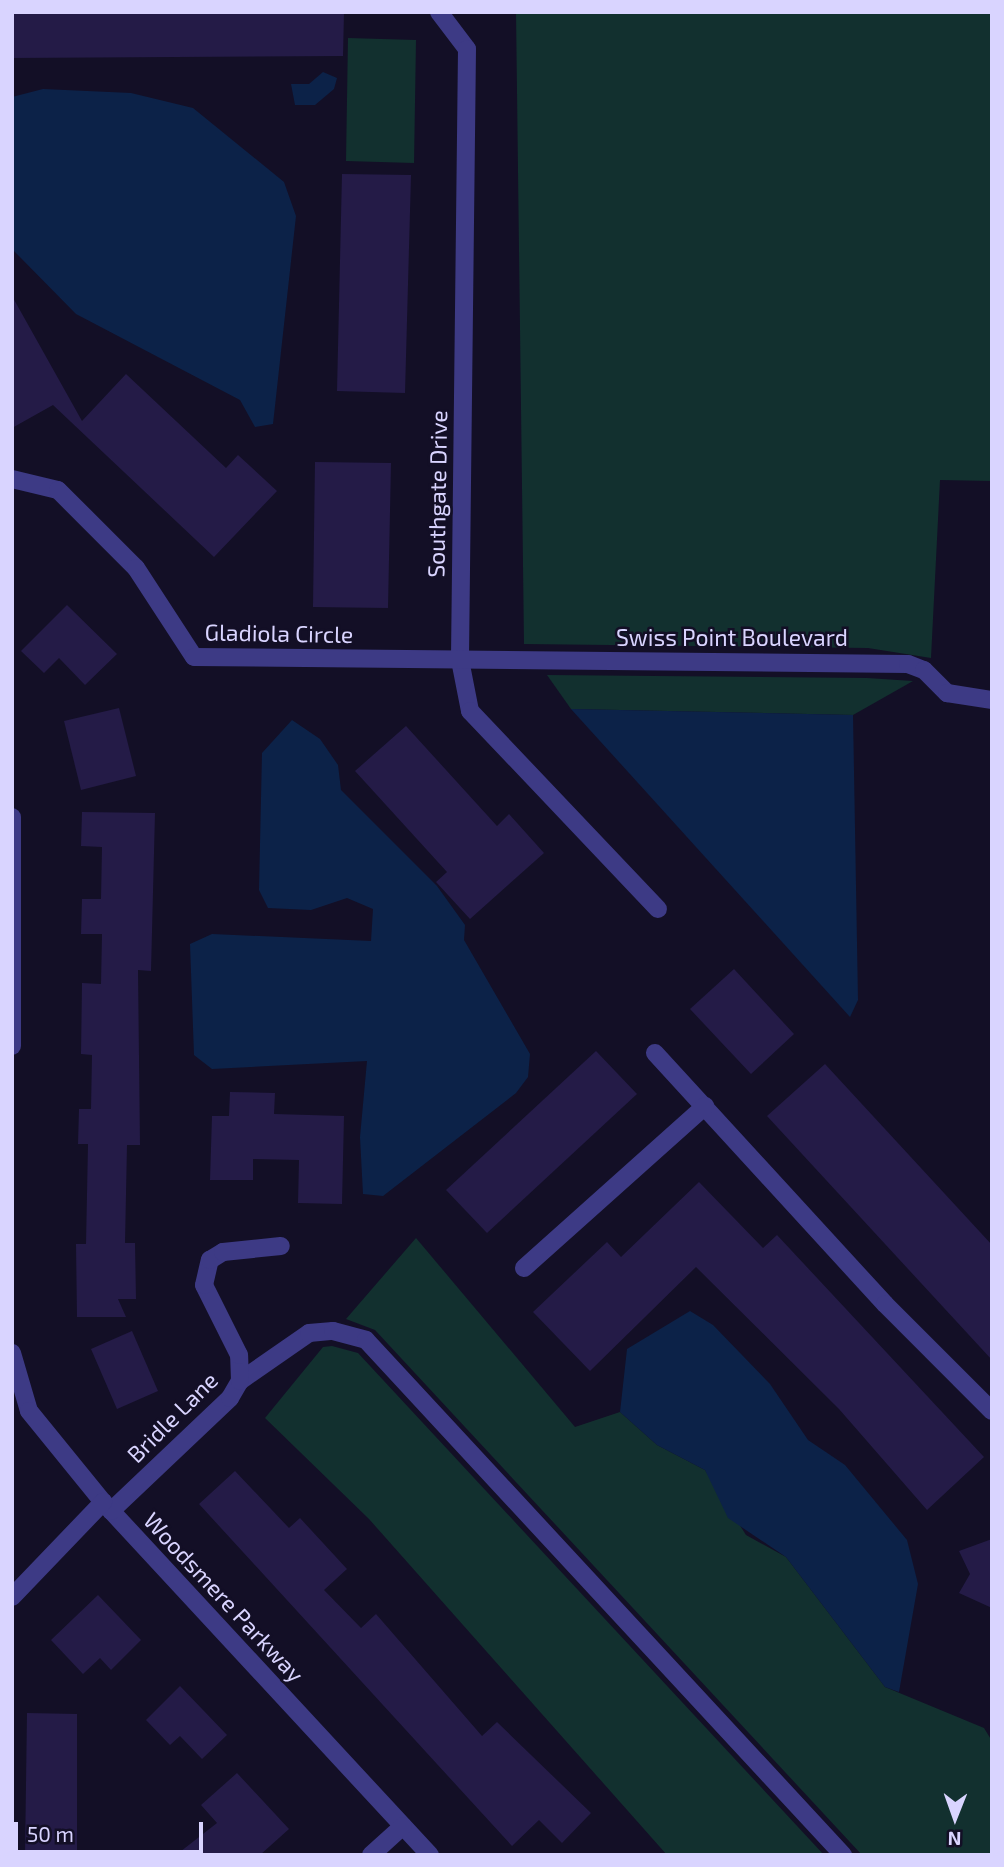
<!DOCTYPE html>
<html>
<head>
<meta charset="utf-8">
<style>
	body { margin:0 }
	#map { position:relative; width:1004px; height:1867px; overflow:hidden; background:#130f26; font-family:"Exo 2",sans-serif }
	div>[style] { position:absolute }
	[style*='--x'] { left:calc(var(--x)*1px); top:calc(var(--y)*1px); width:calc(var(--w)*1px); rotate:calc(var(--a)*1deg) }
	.green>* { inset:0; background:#12302f }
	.water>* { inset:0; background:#0c2248 }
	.building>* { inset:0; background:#241b47 }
	.minor>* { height:18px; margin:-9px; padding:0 9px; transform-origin:9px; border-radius:9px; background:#3d3a85 }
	span { translate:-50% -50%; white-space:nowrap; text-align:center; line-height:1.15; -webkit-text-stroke:5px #130f26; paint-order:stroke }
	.street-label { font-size:23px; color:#d9d4ff }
	.frame { position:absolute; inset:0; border:14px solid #d9d4ff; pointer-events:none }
	.north { position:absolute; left:920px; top:1783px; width:70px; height:70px; -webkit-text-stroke:5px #130f26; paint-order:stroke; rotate:181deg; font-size:19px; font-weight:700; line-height:28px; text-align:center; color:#d9d4ff }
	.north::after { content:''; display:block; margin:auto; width:24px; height:32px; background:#d9d4ff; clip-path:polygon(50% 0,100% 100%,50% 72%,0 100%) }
	.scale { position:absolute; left:14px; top:1822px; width:189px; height:32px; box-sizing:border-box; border:4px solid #d9d4ff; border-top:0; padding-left:9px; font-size:21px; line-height:24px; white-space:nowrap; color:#d9d4ff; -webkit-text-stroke:5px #130f26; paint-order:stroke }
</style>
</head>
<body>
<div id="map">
	<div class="green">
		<i style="clip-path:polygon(516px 12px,992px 12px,992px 481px,940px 480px,931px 658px,868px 648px,524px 644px)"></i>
		<i style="clip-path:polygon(348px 38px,416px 40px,414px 163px,346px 161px)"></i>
		<i style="clip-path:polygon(547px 675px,867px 678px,913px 681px,853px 715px,571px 709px)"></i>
		<i style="clip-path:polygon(416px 1238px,575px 1427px,620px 1412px,657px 1445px,705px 1470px,746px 1535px,786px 1557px,885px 1687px,984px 1728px,992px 1741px,992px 1855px,862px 1855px,375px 1330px,346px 1319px)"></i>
		<i style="clip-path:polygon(332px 1346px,358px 1353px,824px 1855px,667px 1855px,369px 1519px,265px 1418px,323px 1347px)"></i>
	</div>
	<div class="water">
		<i style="clip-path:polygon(323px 72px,337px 78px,334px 89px,315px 105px,295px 105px,291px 84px,309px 84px)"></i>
		<i style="clip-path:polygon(43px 89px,131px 93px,193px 108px,284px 182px,296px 216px,273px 424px,255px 427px,240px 400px,76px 314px,12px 249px,12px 97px)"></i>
		<i style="clip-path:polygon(571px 709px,853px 715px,858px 1000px,850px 1017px)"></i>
		<i style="clip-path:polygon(292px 720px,320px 739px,338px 765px,341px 790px,437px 886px,465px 925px,464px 940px,530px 1054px,528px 1077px,516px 1093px,383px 1196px,363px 1194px,360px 1137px,367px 1061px,212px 1069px,194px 1055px,190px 944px,212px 934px,371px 941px,373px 909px,347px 898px,311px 910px,268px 908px,259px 890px,262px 753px)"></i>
		<i style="clip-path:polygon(690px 1311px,713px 1325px,770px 1384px,808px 1440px,845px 1465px,907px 1540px,918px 1584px,899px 1692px,885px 1687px,786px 1557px,728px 1518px,705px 1470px,657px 1445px,620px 1412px,627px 1349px)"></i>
	</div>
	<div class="building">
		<i style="clip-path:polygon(12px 12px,344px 12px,343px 56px,12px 58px)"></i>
		<i style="clip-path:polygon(342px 174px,411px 175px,405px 393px,337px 391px)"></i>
		<i style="clip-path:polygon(12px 296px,82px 421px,126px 374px,226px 468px,238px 455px,277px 491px,214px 557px,53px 405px,12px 428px)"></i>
		<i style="clip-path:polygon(315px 462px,391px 463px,388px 608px,313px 607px)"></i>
		<i style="clip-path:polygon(67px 605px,117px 654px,85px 685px,59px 658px,44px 673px,21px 651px)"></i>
		<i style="clip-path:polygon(119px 708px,136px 776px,81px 790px,64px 721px)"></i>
		<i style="clip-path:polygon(406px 726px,497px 826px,509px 814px,544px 853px,470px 919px,436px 882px,447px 872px,355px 771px)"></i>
		<i style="clip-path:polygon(82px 812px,155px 813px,151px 971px,138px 970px,140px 1145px,127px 1145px,125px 1243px,135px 1243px,136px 1299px,118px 1299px,126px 1317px,77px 1317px,76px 1244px,86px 1244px,88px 1144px,78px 1144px,79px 1109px,91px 1109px,92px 1055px,81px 1054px,82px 983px,101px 984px,102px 934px,81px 934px,82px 899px,101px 899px,102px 847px,81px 846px)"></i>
		<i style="clip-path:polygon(734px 969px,794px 1034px,751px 1074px,690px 1009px)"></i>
		<i style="clip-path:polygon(596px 1051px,637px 1094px,487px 1233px,446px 1190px)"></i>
		<i style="clip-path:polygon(825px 1064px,992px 1245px,992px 1360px,767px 1116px)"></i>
		<i style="clip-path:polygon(230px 1092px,275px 1093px,274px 1114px,344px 1116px,342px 1204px,298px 1203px,299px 1160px,253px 1159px,253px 1180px,210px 1180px,212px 1116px,229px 1116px)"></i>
		<i style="clip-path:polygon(699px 1182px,763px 1248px,777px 1235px,984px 1457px,927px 1510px,839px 1409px,696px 1267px,590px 1371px,533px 1312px,607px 1242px,621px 1257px)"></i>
		<i style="clip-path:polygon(132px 1331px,158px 1391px,117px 1409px,91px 1349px)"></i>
		<i style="clip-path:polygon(235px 1471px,289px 1528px,300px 1518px,347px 1569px,324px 1590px,361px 1628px,376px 1614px,482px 1736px,497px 1722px,591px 1813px,562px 1843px,539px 1820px,512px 1846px,199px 1504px)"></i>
		<i style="clip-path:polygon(992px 1539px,992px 1608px,959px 1593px,970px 1574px,959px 1551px)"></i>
		<i style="clip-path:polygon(98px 1595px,141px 1640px,111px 1670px,100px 1658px,83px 1674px,51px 1640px)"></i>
		<i style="clip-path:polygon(180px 1686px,227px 1735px,202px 1759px,180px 1736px,170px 1745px,146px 1720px)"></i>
		<i style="clip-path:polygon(27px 1713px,77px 1714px,77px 1855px,25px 1855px)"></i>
		<i style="clip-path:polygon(237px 1773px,289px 1829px,260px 1855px,176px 1855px,217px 1823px,201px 1805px)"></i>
	</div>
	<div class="minor">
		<i style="--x:439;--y:12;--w:46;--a:52.9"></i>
		<i style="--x:467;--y:49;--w:611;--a:90.66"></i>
		<i style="--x:460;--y:660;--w:52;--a:78.9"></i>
		<i style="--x:470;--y:711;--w:273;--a:46.5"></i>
		<i style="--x:12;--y:479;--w:47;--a:13.4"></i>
		<i style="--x:58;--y:490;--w:110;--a:45"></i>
		<i style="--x:136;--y:568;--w:106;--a:56.9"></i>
		<i style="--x:194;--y:657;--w:714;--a:0.56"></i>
		<i style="--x:908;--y:664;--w:17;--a:21"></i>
		<i style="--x:924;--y:670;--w:33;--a:45"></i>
		<i style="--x:947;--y:693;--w:46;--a:8.8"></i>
		<i style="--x:12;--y:817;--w:229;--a:90"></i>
		<i style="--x:655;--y:1053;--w:340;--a:47.5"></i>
		<i style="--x:885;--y:1304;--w:151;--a:45"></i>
		<i style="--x:524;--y:1268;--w:243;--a:-41.8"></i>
		<i style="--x:12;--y:1353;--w:60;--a:73.7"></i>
		<i style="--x:29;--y:1411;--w:117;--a:50.9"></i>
		<i style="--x:103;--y:1502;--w:481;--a:47.2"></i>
		<i style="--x:240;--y:1381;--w:84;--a:-34.8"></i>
		<i style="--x:309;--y:1333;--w:24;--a:-5"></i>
		<i style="--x:333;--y:1331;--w:34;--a:15"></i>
		<i style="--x:366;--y:1340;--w:702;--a:47.19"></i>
		<i style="--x:111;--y:1511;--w:164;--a:-43.5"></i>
		<i style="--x:230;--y:1398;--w:20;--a:-60"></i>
		<i style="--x:240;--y:1381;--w:26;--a:-92"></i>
		<i style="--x:239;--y:1355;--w:78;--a:-116.6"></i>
		<i style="--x:204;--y:1285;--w:26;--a:-77"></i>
		<i style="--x:210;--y:1260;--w:15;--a:-32"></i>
		<i style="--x:223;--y:1252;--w:58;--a:-5.9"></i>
		<i style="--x:12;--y:1597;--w:132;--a:-46.2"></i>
		<i style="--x:371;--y:1855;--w:43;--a:-42.2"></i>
	</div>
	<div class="street-label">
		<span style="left:437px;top:494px;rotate:-89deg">Southgate Drive</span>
		<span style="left:279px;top:633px;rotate:1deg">Gladiola Circle</span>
		<span style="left:732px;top:637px">Swiss Point Boulevard</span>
		<span style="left:172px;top:1417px;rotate:-45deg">Bridle Lane</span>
		<span style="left:224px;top:1597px;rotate:47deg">Woodsmere Parkway</span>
	</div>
	<div class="frame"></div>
	<div class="north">N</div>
	<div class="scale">50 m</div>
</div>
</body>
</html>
